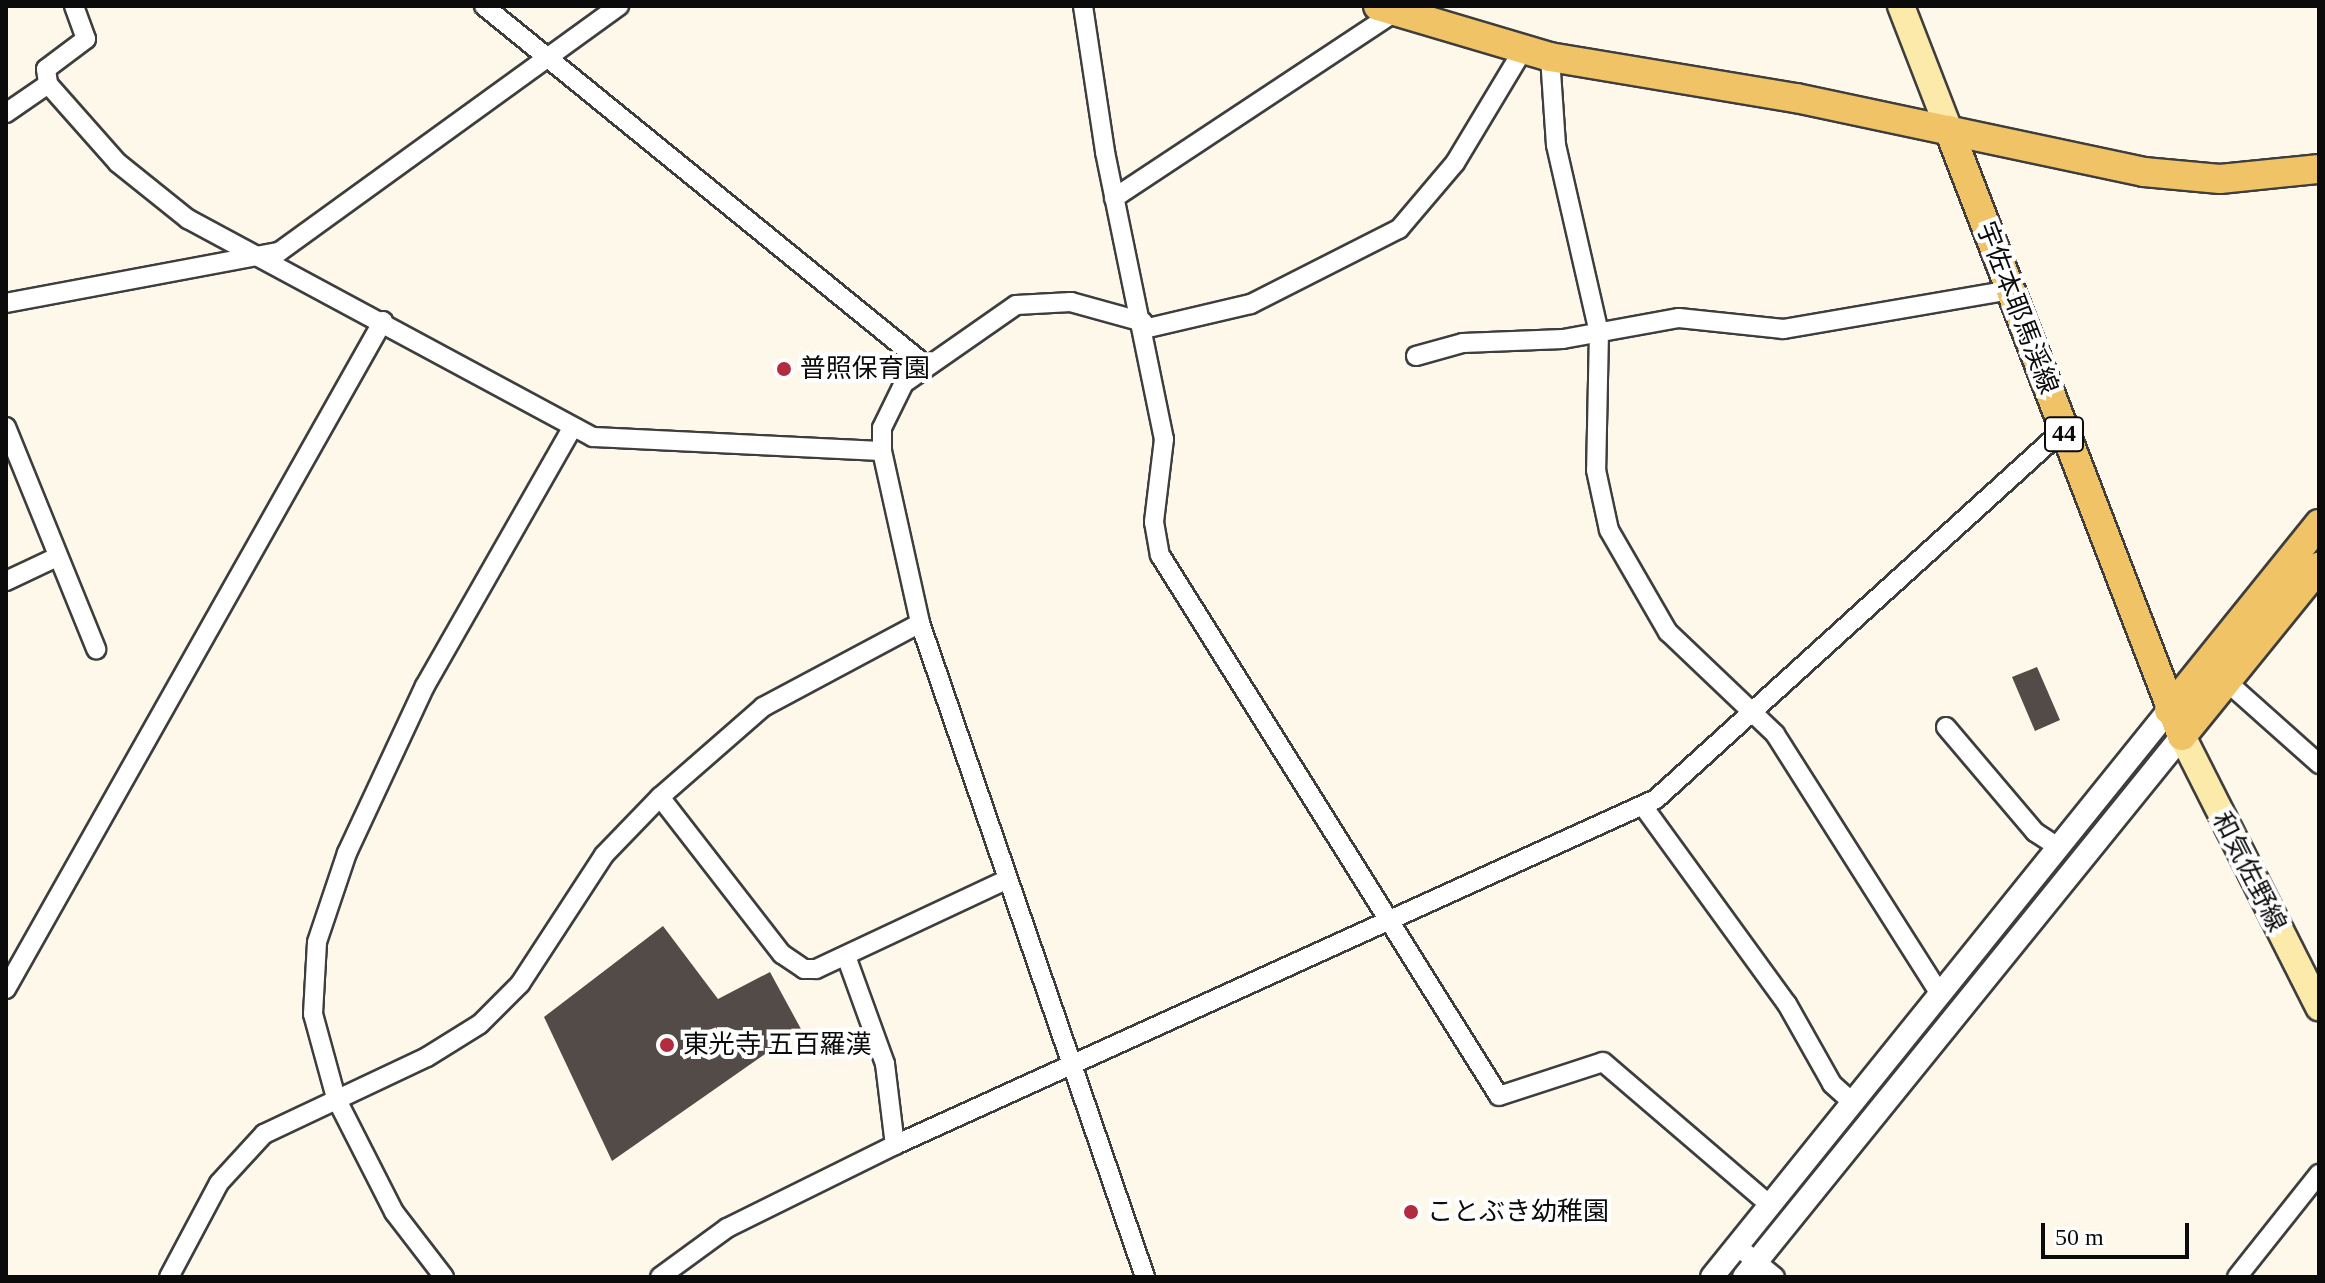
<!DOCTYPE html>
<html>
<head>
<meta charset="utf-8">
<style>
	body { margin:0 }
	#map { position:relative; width:2325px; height:1283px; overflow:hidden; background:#fef8ea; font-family:"Times New Roman","Noto Sans JP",serif }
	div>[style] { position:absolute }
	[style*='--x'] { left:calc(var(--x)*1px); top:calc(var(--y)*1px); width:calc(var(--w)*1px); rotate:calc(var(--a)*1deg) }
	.building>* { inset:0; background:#534b48 }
	.roads { filter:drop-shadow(2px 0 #3e3e3e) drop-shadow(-2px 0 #3e3e3e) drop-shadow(0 2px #3e3e3e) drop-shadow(0 -2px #3e3e3e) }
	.minor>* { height:18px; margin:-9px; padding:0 9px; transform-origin:9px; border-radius:9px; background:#fff }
	.tertiary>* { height:22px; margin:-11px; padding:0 11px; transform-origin:11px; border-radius:11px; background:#fff }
	.secondary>* { height:26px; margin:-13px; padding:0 13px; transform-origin:13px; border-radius:13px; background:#fbeaa9 }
	.primary>* { height:28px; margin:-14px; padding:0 14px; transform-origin:14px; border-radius:14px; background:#f1c367 }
	.dots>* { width:22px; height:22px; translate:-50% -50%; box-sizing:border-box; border:4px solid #fff; border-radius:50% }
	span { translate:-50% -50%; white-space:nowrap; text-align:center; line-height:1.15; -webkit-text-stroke:8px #fff; paint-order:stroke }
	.shield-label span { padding:2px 6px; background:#fff; border:2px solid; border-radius:6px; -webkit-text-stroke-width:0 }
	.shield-label { font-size:24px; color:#0b0b0b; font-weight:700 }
	.street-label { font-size:26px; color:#0b0b0b }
	.poi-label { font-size:26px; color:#0b0b0b }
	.left { translate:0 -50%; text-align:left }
	.frame { position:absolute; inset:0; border:8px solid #0b0b0b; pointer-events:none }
	.scale { position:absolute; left:2041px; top:1223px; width:148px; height:36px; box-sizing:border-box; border:4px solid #0b0b0b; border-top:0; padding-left:10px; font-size:24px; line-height:28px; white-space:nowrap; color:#0b0b0b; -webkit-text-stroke:6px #fff; paint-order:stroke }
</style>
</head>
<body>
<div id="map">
	<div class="building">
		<i style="clip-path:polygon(2037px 667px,2060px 720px,2035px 731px,2012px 677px)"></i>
		<i style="clip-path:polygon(663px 926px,718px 999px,770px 972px,801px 1029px,612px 1161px,544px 1017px)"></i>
	</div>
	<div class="roads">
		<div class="minor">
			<i style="--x:74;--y:6;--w:35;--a:70"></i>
			<i style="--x:86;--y:39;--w:50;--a:143.1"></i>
			<i style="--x:46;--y:69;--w:15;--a:82"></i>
			<i style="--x:48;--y:84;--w:106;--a:48.5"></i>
			<i style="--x:118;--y:163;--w:90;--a:38.7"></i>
			<i style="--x:188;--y:219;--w:460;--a:28.3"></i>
			<i style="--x:593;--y:437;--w:289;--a:2.8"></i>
			<i style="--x:484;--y:6;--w:567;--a:39.13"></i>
			<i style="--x:1083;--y:6;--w:148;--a:81.4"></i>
			<i style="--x:1105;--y:152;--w:293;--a:78.4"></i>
			<i style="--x:1164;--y:439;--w:84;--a:96.9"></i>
			<i style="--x:1154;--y:522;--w:34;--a:80"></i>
			<i style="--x:1160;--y:555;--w:638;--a:57.93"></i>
			<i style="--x:1499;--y:1096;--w:109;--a:-18.1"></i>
			<i style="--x:1603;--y:1062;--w:220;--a:40.6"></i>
			<i style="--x:1550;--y:57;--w:88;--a:86.1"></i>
			<i style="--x:1556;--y:145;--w:192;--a:77.1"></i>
			<i style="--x:1599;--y:332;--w:138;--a:91.2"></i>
			<i style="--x:1596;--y:470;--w:61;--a:77.8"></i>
			<i style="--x:1609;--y:530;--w:118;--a:60"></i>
			<i style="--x:1668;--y:632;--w:148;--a:43.6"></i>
			<i style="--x:1775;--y:734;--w:308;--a:57.6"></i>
			<i style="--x:6;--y:113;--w:51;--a:-34.6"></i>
			<i style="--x:1114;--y:198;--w:343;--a:-33.5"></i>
			<i style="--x:6;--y:303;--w:278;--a:-10.6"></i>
			<i style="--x:279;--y:252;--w:420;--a:-35.9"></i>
			<i style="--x:1143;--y:322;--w:75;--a:-164.5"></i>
			<i style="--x:1071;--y:302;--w:55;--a:176.9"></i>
			<i style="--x:1016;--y:305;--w:136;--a:145.1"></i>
			<i style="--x:904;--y:383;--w:50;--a:116.1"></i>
			<i style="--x:882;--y:428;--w:23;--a:90"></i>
			<i style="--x:882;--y:451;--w:176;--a:77.5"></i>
			<i style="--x:920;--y:623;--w:692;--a:71.01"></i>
			<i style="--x:1144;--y:329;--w:110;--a:-13.2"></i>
			<i style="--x:1251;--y:304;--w:166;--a:-26.9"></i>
			<i style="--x:1399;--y:229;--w:87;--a:-49.7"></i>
			<i style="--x:1455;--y:163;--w:132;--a:-59"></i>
			<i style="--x:1416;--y:356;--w:49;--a:-15.5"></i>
			<i style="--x:1463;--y:343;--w:100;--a:-2.3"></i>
			<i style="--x:1563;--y:339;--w:118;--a:-10.3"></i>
			<i style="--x:1679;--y:318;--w:105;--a:6"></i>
			<i style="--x:1783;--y:329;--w:230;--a:-9.7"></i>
			<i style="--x:6;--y:427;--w:240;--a:67.9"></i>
			<i style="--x:6;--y:581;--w:56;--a:-25.2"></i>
			<i style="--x:2226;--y:681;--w:125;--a:41.7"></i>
			<i style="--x:1946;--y:727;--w:138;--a:49.7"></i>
			<i style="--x:2035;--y:832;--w:27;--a:33"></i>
			<i style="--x:660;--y:797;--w:199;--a:52.2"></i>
			<i style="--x:782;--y:954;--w:27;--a:34"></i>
			<i style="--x:804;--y:969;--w:12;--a:0"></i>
			<i style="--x:816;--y:969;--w:208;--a:-25.1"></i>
			<i style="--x:1643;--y:806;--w:245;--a:54"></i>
			<i style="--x:1787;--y:1004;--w:92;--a:60.6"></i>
			<i style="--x:1832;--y:1084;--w:28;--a:42"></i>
			<i style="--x:846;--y:956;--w:115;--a:70.1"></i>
			<i style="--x:885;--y:1064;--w:82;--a:83"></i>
			<i style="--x:6;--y:989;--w:767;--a:-60.56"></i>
			<i style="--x:1737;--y:1246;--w:49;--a:39.2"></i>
			<i style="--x:169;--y:1277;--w:106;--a:-62"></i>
			<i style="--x:219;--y:1183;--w:67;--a:-47.4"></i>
			<i style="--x:264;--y:1134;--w:180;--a:-25.3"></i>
			<i style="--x:427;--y:1057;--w:62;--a:-31.9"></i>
			<i style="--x:480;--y:1024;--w:57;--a:-45"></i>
			<i style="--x:520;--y:984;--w:154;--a:-56.9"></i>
			<i style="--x:604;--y:855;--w:81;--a:-46"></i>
			<i style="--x:660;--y:797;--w:137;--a:-41.1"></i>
			<i style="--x:763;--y:707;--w:178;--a:-28.1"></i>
			<i style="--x:444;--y:1277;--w:82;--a:-127.6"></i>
			<i style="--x:394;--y:1212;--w:128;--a:-117"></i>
			<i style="--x:336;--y:1098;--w:87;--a:-105.3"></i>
			<i style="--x:313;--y:1014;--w:72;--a:-86.8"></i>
			<i style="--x:317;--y:942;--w:94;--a:-71.4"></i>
			<i style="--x:347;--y:853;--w:184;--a:-65"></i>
			<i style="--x:425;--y:686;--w:297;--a:-60.3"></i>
			<i style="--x:660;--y:1277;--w:83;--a:-36.2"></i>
			<i style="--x:727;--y:1228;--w:187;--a:-26.3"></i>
			<i style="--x:895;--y:1145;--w:836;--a:-24.45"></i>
			<i style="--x:1656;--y:799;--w:549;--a:-42.2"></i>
			<i style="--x:2237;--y:1277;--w:132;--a:-51.5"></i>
		</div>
		<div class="tertiary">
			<i style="--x:1712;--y:1277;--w:728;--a:-51.13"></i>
			<i style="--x:1744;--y:1277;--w:696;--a:-51.01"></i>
		</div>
		<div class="secondary">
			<i style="--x:1901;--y:6;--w:133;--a:68.8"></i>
			<i style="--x:2182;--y:736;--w:304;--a:63.2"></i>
		</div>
		<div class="primary">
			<i style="--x:1378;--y:6;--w:179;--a:16.5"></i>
			<i style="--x:1550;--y:57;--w:249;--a:9.5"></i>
			<i style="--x:1796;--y:98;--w:356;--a:12"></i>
			<i style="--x:2144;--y:172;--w:76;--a:5.3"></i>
			<i style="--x:2220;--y:179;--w:100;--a:-5.8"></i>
			<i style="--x:1949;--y:130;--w:649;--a:68.97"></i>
			<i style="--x:2182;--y:736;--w:218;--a:-51"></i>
			<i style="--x:2169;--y:710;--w:239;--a:-51.1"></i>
		</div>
	</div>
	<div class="dots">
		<i style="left:784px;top:369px;background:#b32b3f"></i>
		<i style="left:667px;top:1045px;background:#b32b3f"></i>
		<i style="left:1411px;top:1212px;background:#b32b3f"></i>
	</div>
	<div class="shield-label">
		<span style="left:2064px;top:434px">44</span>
	</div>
	<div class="street-label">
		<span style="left:2017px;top:308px;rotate:69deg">宇佐本耶馬渓線</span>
		<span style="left:2249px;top:872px;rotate:63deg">和気佐野線</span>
	</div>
	<div class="poi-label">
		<span class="left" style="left:800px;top:369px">普照保育園</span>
		<span class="left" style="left:683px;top:1045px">東光寺 五百羅漢</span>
		<span class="left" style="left:1427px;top:1212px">ことぶき幼稚園</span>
	</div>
	<div class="frame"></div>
	<div class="scale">50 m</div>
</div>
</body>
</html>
